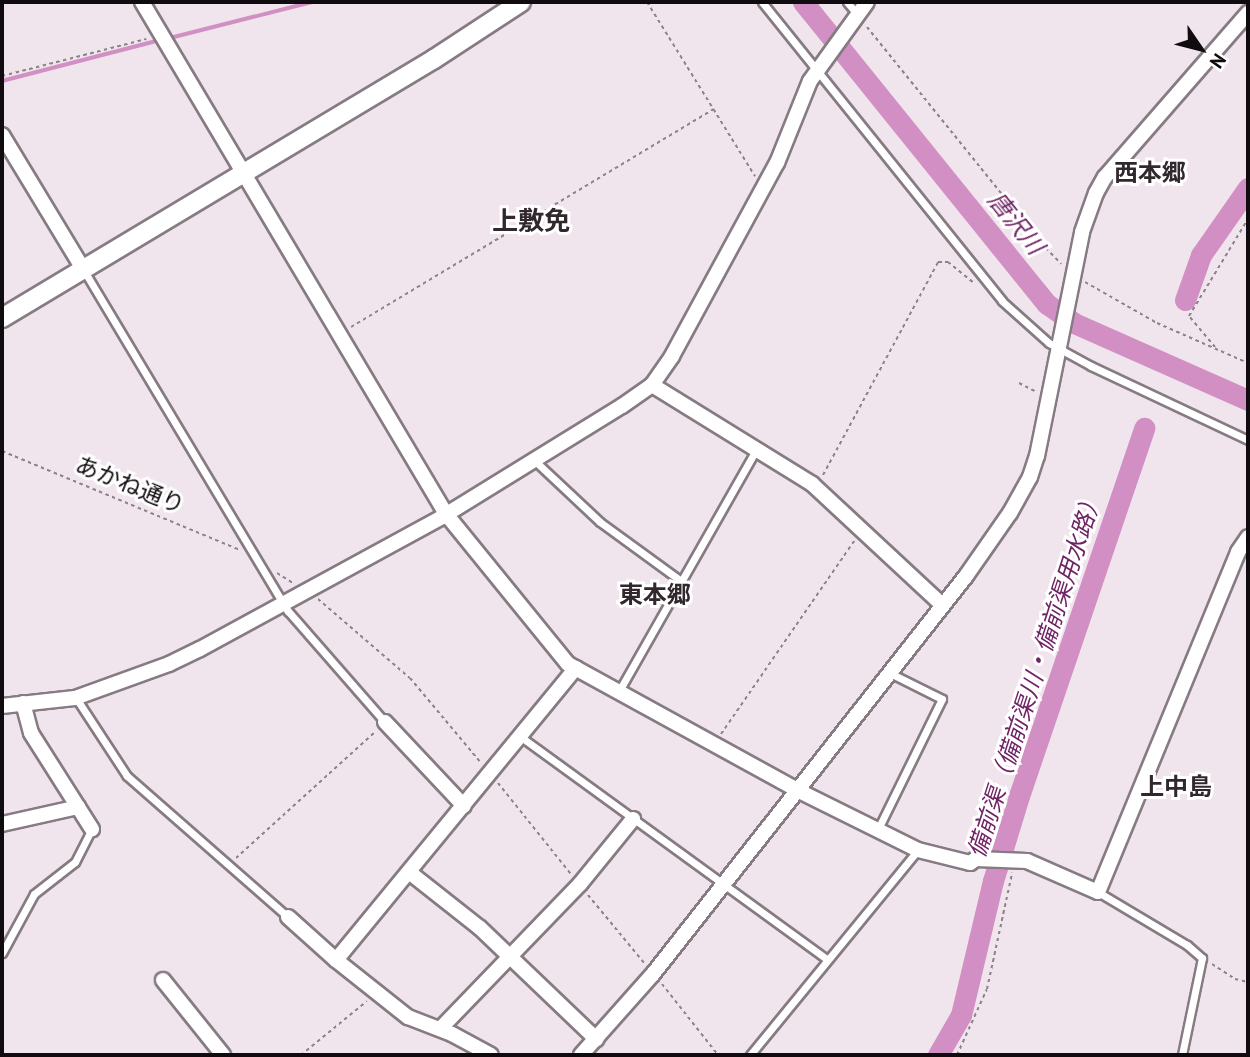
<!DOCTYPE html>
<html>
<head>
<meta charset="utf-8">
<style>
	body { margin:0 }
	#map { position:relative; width:1250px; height:1057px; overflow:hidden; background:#f0e4ed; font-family:"PT Sans","Noto Sans JP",sans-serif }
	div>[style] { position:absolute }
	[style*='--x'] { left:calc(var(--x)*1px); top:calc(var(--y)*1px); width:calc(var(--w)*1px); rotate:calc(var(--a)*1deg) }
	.stream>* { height:3.5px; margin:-1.75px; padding:0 1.75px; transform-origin:1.75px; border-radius:1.75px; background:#d18fc3 }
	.river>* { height:21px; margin:-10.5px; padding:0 10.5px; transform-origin:10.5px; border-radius:10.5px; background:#d18fc3 }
	.path>* { height:2px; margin-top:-1px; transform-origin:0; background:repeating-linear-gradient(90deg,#8b8389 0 3.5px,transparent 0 7px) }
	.roads { filter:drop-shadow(2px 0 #867b83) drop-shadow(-2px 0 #867b83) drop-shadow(0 2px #867b83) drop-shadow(0 -2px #867b83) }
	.service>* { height:7px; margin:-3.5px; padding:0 3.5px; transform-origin:3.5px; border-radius:3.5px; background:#fff }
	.minor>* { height:14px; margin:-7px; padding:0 7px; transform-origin:7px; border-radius:7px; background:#fff }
	.tertiary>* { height:18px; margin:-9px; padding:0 9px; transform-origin:9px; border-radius:9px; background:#fff }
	span { translate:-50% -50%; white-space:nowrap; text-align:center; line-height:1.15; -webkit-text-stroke:6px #fff; paint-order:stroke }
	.street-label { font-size:23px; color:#0f0b0e }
	.neighbourhood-label { font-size:24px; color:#31282e; font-weight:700 }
	.water-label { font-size:24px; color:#702364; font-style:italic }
	.quarter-label { font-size:26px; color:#31282e; font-weight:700 }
	.frame { position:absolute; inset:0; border:4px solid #0f0b0e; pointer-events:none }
	.north { position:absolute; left:1166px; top:14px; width:70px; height:70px; -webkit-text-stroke:5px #fff; paint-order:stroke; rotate:125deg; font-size:19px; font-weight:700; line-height:28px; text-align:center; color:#0f0b0e }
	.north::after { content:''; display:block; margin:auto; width:24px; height:32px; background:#0f0b0e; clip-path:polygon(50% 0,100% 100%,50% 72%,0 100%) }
</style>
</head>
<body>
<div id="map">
	<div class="stream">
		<i style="--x:170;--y:38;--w:146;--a:-14.2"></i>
		<i style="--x:2;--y:81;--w:156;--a:-14.5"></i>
	</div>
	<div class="river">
		<i style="--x:803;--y:2;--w:388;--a:51.1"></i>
		<i style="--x:1047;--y:304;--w:33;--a:35"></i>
		<i style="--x:1074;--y:323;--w:190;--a:23.9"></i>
		<i style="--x:1185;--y:300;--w:48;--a:-70.4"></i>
		<i style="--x:1201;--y:255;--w:82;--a:-55"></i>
		<i style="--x:938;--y:1055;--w:46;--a:-60.1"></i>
		<i style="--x:961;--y:1015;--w:138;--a:-76.6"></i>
		<i style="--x:993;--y:881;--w:89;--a:-73"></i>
		<i style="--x:1019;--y:796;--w:389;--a:-71.2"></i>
	</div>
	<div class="path">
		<i style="--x:647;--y:2;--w:205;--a:58.2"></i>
		<i style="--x:867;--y:27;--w:277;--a:51.1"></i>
		<i style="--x:1041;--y:243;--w:29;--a:46"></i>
		<i style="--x:2;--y:76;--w:149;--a:-14.4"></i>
		<i style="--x:1085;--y:282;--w:83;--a:29.7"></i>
		<i style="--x:1157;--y:323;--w:99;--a:23.7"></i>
		<i style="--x:351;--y:327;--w:423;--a:-31"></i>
		<i style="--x:1215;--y:347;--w:40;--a:-130"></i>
		<i style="--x:1189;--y:316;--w:114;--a:-58.7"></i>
		<i style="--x:1019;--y:383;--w:20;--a:27"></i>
		<i style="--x:2;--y:451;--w:258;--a:22.6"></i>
		<i style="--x:823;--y:475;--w:242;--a:-61.6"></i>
		<i style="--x:938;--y:262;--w:10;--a:0"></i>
		<i style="--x:948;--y:262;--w:32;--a:39"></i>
		<i style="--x:277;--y:573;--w:19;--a:32"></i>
		<i style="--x:318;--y:599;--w:121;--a:40.7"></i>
		<i style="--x:410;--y:678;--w:111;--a:50.1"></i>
		<i style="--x:721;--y:734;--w:236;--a:-55.4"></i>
		<i style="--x:498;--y:783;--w:117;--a:51.3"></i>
		<i style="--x:236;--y:858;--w:188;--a:-42.2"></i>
		<i style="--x:588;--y:895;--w:89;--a:50.4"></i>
		<i style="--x:1212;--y:964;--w:27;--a:33"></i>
		<i style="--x:1235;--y:979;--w:13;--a:13"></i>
		<i style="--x:662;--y:984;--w:90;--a:51.7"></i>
		<i style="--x:301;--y:1055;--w:85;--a:-39.3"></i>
		<i style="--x:957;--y:1055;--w:72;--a:-65.6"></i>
		<i style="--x:987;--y:989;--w:119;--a:-77.8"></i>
	</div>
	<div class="roads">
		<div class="service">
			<i style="--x:762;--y:2;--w:383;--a:51.2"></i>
			<i style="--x:1002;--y:301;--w:63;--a:41.8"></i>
			<i style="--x:1049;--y:343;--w:48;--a:28.7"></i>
			<i style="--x:1091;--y:366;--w:174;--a:25.2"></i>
			<i style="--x:847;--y:2;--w:17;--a:50"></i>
			<i style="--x:83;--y:269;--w:399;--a:59.1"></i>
			<i style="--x:288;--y:611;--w:147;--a:48.9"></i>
			<i style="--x:535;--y:461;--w:89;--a:43.2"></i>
			<i style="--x:600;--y:522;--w:100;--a:36.1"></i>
			<i style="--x:619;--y:691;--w:277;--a:-60.4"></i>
			<i style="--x:76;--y:698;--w:93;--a:56.8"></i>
			<i style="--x:127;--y:776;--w:214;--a:41.2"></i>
			<i style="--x:521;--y:737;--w:379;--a:36"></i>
			<i style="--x:878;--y:829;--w:145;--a:-63.8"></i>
			<i style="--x:942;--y:699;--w:58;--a:-153.4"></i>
			<i style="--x:1098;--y:892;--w:104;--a:30.8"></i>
			<i style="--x:1187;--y:945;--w:20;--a:41"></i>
			<i style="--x:1202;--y:958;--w:99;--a:101.7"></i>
			<i style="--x:2;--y:953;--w:67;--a:-61.5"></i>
			<i style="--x:34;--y:894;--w:52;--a:-38"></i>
			<i style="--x:75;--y:862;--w:37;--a:-63"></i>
			<i style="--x:750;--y:1055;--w:265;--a:-50.7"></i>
		</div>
		<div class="minor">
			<i style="--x:142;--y:2;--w:595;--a:59.3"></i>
			<i style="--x:446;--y:514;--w:193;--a:50.9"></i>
			<i style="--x:568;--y:664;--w:261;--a:28.8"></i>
			<i style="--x:797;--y:790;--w:135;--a:26.4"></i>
			<i style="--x:918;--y:850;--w:54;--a:14"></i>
			<i style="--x:970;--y:863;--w:7;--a:-34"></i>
			<i style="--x:976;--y:859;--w:51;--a:2.2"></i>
			<i style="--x:1027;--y:861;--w:77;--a:23.6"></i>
			<i style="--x:1098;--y:892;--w:368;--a:-67.6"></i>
			<i style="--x:1238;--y:552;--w:18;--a:-56"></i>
			<i style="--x:2;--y:135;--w:157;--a:58.8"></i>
			<i style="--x:652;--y:385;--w:188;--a:31.7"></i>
			<i style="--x:812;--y:484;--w:178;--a:42.9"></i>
			<i style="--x:23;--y:703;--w:31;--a:75"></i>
			<i style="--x:31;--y:733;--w:114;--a:57.6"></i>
			<i style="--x:2;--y:706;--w:73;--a:-6.3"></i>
			<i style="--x:75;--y:698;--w:100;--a:-19.9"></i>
			<i style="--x:169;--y:664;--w:34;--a:-26"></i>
			<i style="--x:200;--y:649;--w:276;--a:-28.6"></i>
			<i style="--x:442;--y:517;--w:211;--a:-31.7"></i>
			<i style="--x:622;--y:406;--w:37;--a:-35"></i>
			<i style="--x:652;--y:385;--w:35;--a:-55"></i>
			<i style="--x:672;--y:356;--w:220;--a:-61.5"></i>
			<i style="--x:777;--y:163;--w:88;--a:-68.1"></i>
			<i style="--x:810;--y:81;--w:97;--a:-54.2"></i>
			<i style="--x:385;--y:722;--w:115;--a:46.8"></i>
			<i style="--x:2;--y:824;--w:78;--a:-12.6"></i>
			<i style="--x:409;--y:872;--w:90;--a:38.3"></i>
			<i style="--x:480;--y:928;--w:161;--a:43.7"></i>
			<i style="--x:288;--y:917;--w:64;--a:41.9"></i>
			<i style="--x:336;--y:960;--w:92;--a:38.4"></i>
			<i style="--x:408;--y:1017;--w:47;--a:21.1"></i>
			<i style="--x:452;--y:1034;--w:44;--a:28.3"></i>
			<i style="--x:336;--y:960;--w:378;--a:-50.6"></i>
			<i style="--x:163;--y:980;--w:96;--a:51.3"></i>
			<i style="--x:440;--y:1029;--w:202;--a:-46"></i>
			<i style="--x:580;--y:884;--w:84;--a:-50.8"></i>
			<i style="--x:581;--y:1055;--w:108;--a:-48.4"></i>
			<i style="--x:653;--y:974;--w:506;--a:-51.82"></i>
			<i style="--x:966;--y:576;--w:77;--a:-55.1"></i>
			<i style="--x:1010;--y:513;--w:41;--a:-60.9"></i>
			<i style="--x:1030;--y:477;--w:22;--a:-72"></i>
			<i style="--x:1037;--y:456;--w:228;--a:-78.6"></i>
			<i style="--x:1082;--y:232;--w:41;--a:-70.3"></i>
			<i style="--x:1096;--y:193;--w:18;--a:-61"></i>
			<i style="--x:1105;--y:177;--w:218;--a:-48.9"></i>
		</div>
		<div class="tertiary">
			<i style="--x:2;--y:318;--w:504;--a:-30.94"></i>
			<i style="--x:434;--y:59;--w:104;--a:-33.2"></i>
		</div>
	</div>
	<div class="street-label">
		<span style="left:130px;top:485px;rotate:22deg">あかね通り</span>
	</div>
	<div class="neighbourhood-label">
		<span style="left:1150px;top:173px">西本郷</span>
		<span style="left:655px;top:595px">東本郷</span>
		<span style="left:1176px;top:787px">上中島</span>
	</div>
	<div class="water-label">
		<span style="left:1016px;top:223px;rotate:51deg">唐沢川</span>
		<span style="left:1035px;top:674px;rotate:-72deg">備前渠（備前渠川・備前渠用水路）</span>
	</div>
	<div class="quarter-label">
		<span style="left:531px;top:221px">上敷免</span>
	</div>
	<div class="frame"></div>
	<div class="north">N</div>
</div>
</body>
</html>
